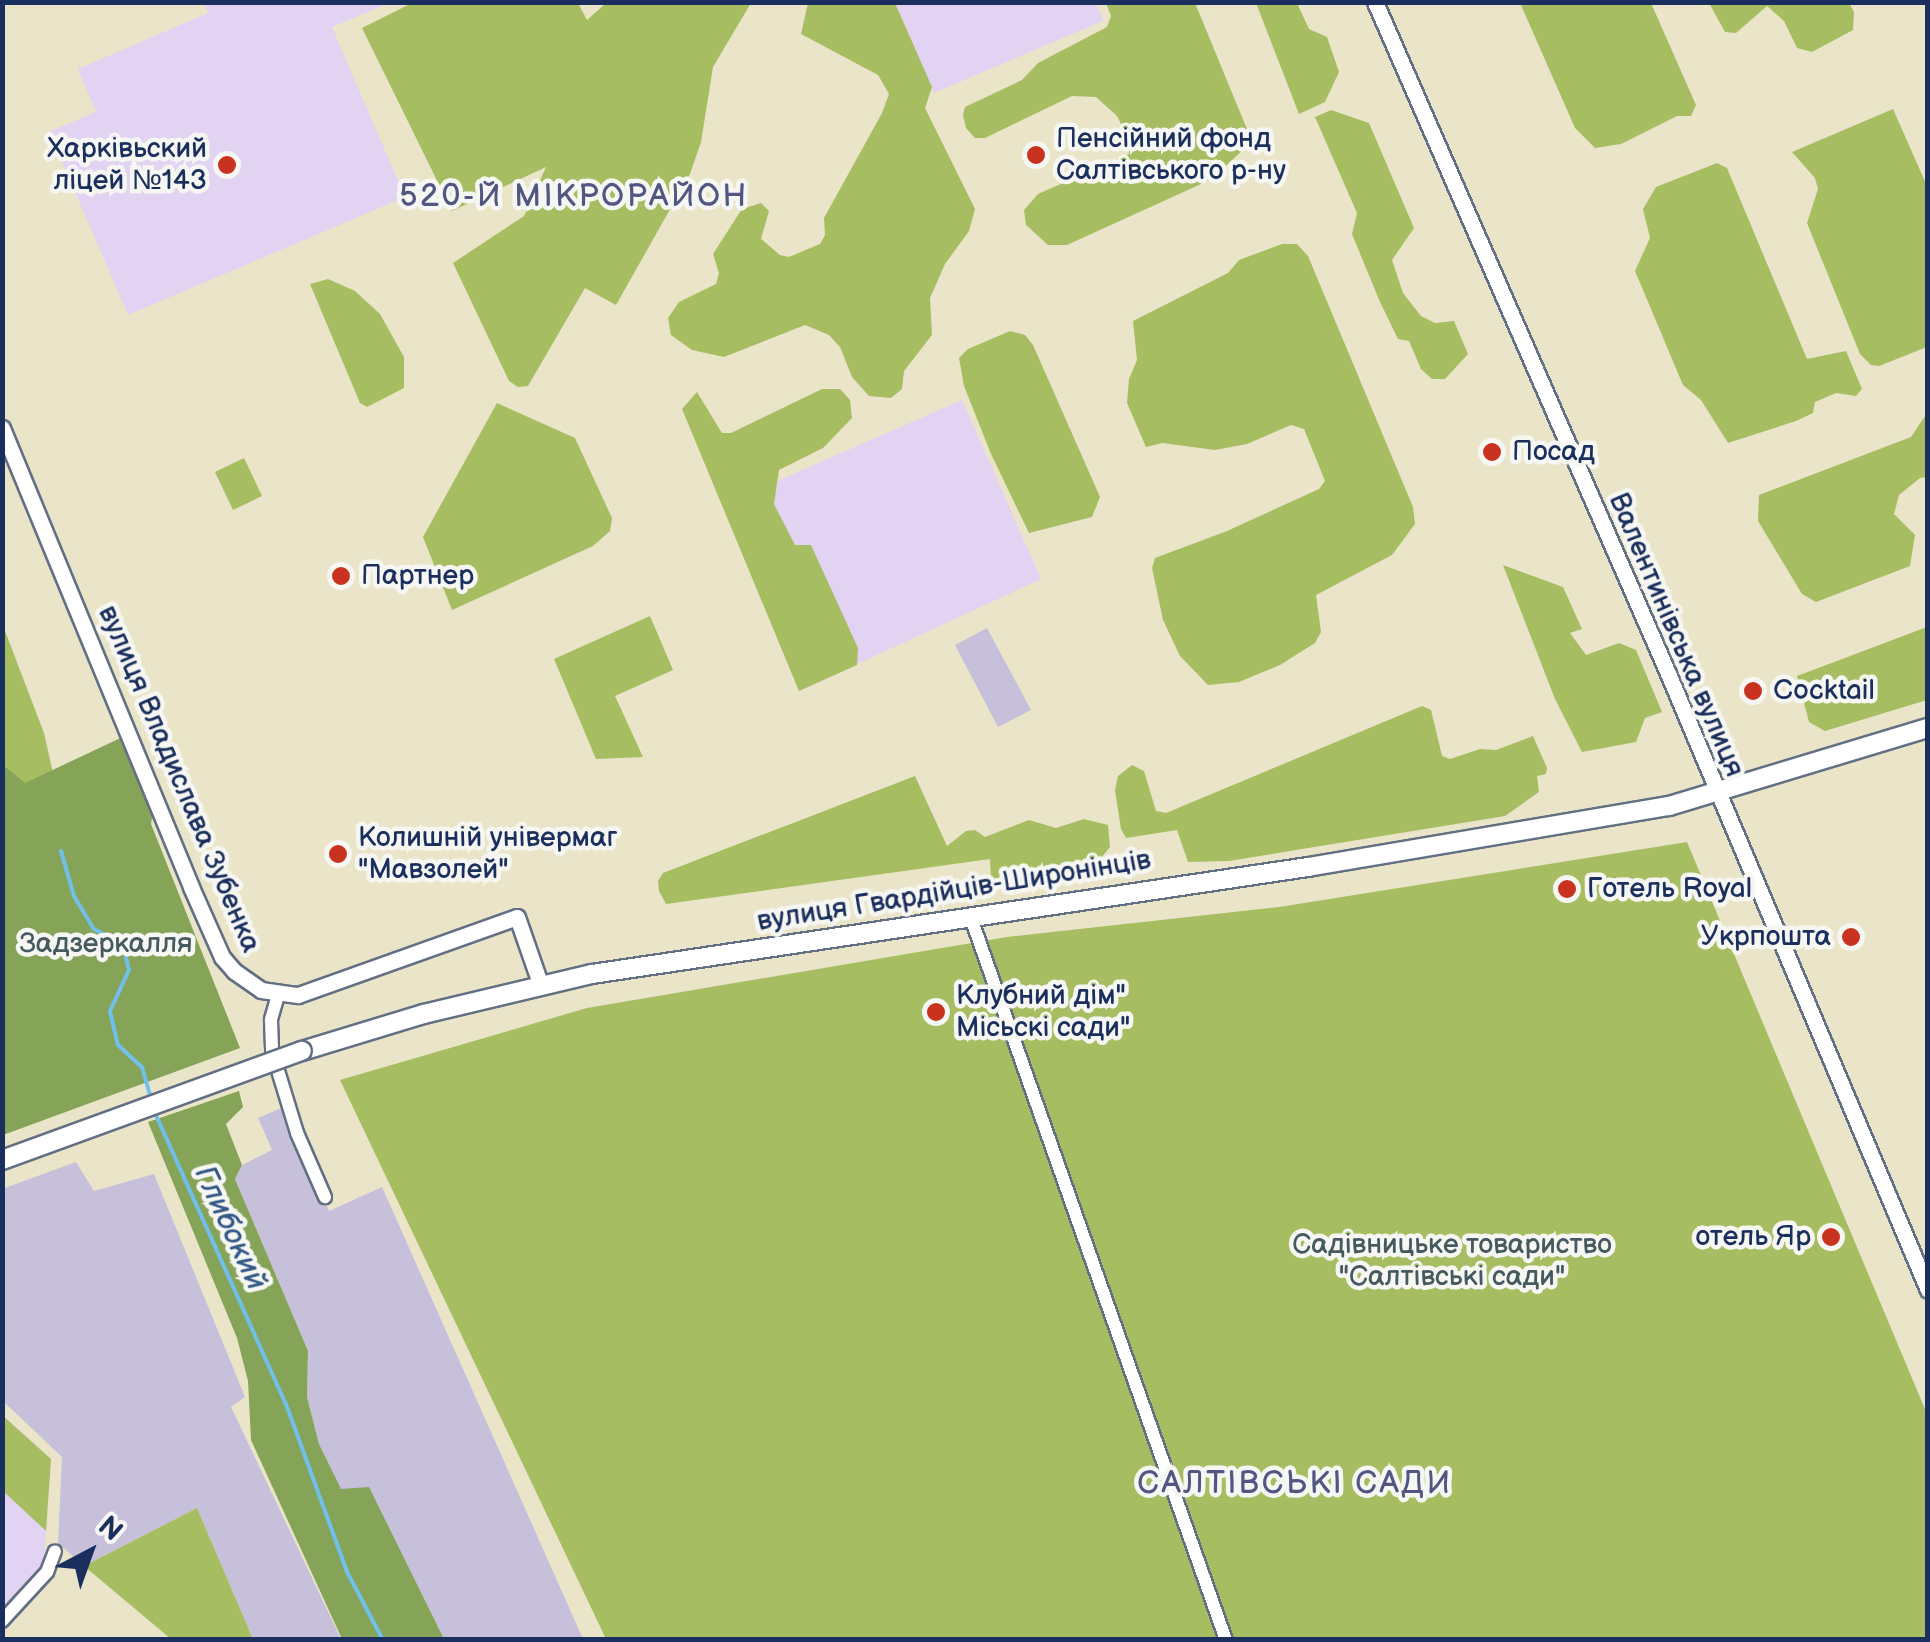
<!DOCTYPE html>
<html>
<head>
<meta charset="utf-8">
<style>
	body { margin:0 }
	#map { position:relative; width:1930px; height:1642px; overflow:hidden; background:#eae5c9; font-family:"Balsamiq Sans",sans-serif }
	div>[style] { position:absolute }
	[style*='--x'] { left:calc(var(--x)*1px); top:calc(var(--y)*1px); width:calc(var(--w)*1px); rotate:calc(var(--a)*1deg) }
	.built>* { inset:0; background:#e3d3f3 }
	.industrial>* { inset:0; background:#c6c0da }
	.green>* { inset:0; background:#a7bd62 }
	.forest>* { inset:0; background:#85a458 }
	.stream>* { height:4px; margin:-2px; padding:0 2px; transform-origin:2px; border-radius:2px; background:#70c0eb }
	.roads { filter:drop-shadow(2px 0 #636f83) drop-shadow(-2px 0 #636f83) drop-shadow(0 2px #636f83) drop-shadow(0 -2px #636f83) }
	.minor>* { height:12px; margin:-6px; padding:0 6px; transform-origin:6px; border-radius:6px; background:#fff }
	.tertiary>* { height:15px; margin:-7.5px; padding:0 7.5px; transform-origin:7.5px; border-radius:7.5px; background:#fff }
	.secondary>* { height:18px; margin:-9px; padding:0 9px; transform-origin:9px; border-radius:9px; background:#fff }
	.bridges { filter:drop-shadow(2px 0 #636f83) drop-shadow(-2px 0 #636f83) drop-shadow(0 2px #636f83) drop-shadow(0 -2px #636f83) }
	.secondary-bridge>* { height:18px; margin:-9px; padding:0 9px; transform-origin:9px; border-radius:9px; background:#fff }
	.dots>* { width:28px; height:28px; translate:-50% -50%; box-sizing:border-box; border:5px solid #f6f6f2; border-radius:50% }
	span { translate:-50% -50%; white-space:nowrap; text-align:center; line-height:1.15; -webkit-text-stroke:9px #f6f6f2; paint-order:stroke }
	.poi-label { font-size:28px; color:#1b2f5e }
	.left { translate:0 -50%; text-align:left }
	.right { translate:-100% -50%; text-align:right }
	.street-label { font-size:28px; color:#1b2f5e }
	.park-label { font-size:28px; color:#455a5f }
	.water-label { font-size:30px; color:#355a88; font-style:italic }
	.quarter-label { font-size:32px; color:#515683; letter-spacing:2.5px }
	.frame { position:absolute; inset:0; border:5px solid #1b2f5e; pointer-events:none }
	.north { position:absolute; left:40px; top:1502px; width:100px; height:100px; -webkit-text-stroke:8px #f6f6f2; paint-order:stroke; rotate:41deg; font-size:28px; font-weight:700; line-height:40px; text-align:center; color:#1b2f5e }
	.north::after { content:''; display:block; margin:auto; width:35px; height:45px; background:#1b2f5e; clip-path:polygon(50% 0,100% 100%,50% 72%,0 100%) }
</style>
</head>
<body>
<div id="map">
	<div class="built">
		<i style="clip-path:polygon(204px 3px,389px 3px,332px 27px,405px 197px,128px 315px,49px 132px,96px 112px,78px 69px,208px 13px)"></i>
		<i style="clip-path:polygon(895px 3px,1096px 3px,1103px 21px,934px 93px)"></i>
		<i style="clip-path:polygon(962px 400px,1041px 579px,799px 691px,723px 505px)"></i>
		<i style="clip-path:polygon(3px 1415px,51px 1459px,44px 1563px,3px 1611px)"></i>
	</div>
	<div class="industrial">
		<i style="clip-path:polygon(987px 628px,1031px 710px,998px 727px,955px 645px)"></i>
		<i style="clip-path:polygon(284px 1107px,329px 1211px,382px 1187px,583px 1639px,444px 1639px,369px 1488px,341px 1490px,319px 1444px,307px 1397px,308px 1351px,235px 1179px,242px 1165px,272px 1150px,258px 1118px)"></i>
		<i style="clip-path:polygon(76px 1162px,94px 1191px,154px 1174px,245px 1397px,231px 1407px,341px 1639px,253px 1639px,197px 1508px,84px 1566px,58px 1543px,62px 1457px,3px 1401px,2px 1189px)"></i>
	</div>
	<div class="green">
		<i style="clip-path:polygon(414px 2px,578px 3px,587px 20px,606px 3px,751px 3px,713px 67px,701px 142px,690px 174px,616px 305px,585px 288px,528px 386px,518px 387px,509px 381px,453px 263px,524px 216px,546px 167px,452px 211px,362px 28px)"></i>
		<i style="clip-path:polygon(808px 3px,895px 3px,932px 87px,925px 108px,975px 209px,969px 231px,945px 264px,930px 298px,932px 335px,904px 371px,902px 389px,891px 398px,869px 396px,852px 377px,840px 347px,829px 335px,805px 325px,724px 357px,692px 350px,671px 335px,668px 318px,679px 302px,716px 284px,719px 273px,713px 254px,742px 209px,761px 203px,769px 211px,761px 239px,780px 255px,789px 257px,820px 244px,825px 235px,824px 218px,882px 113px,889px 94px,878px 75px,801px 34px)"></i>
		<i style="clip-path:polygon(1106px 3px,1195px 3px,1247px 129px,1247px 146px,1212px 179px,1067px 245px,1048px 245px,1026px 225px,1024px 210px,1038px 194px,1129px 154px,1130px 142px,1117px 116px,1096px 97px,1072px 96px,985px 138px,975px 138px,966px 128px,963px 115px,965px 107px,1022px 80px,1038px 63px,1107px 27px,1111px 16px)"></i>
		<i style="clip-path:polygon(1256px 3px,1297px 3px,1309px 29px,1327px 37px,1339px 72px,1325px 102px,1299px 114px)"></i>
		<i style="clip-path:polygon(1520px 3px,1651px 3px,1696px 105px,1691px 116px,1677px 116px,1621px 144px,1595px 148px,1575px 128px)"></i>
		<i style="clip-path:polygon(1709px 3px,1849px 3px,1854px 12px,1853px 30px,1812px 52px,1797px 48px,1784px 21px,1767px 6px,1736px 33px,1725px 32px)"></i>
		<i style="clip-path:polygon(1893px 109px,1927px 186px,1927px 347px,1879px 366px,1871px 365px,1860px 354px,1807px 223px,1818px 189px,1815px 178px,1792px 152px)"></i>
		<i style="clip-path:polygon(1331px 110px,1369px 123px,1414px 228px,1392px 260px,1403px 293px,1421px 316px,1435px 323px,1454px 321px,1468px 354px,1445px 379px,1432px 379px,1421px 369px,1409px 341px,1398px 339px,1380px 302px,1352px 234px,1357px 213px,1315px 117px)"></i>
		<i style="clip-path:polygon(1717px 163px,1727px 168px,1807px 359px,1846px 351px,1862px 389px,1856px 396px,1836px 393px,1815px 402px,1813px 413px,1796px 421px,1728px 443px,1701px 400px,1683px 385px,1635px 271px,1650px 238px,1643px 209px,1656px 187px)"></i>
		<i style="clip-path:polygon(1282px 244px,1297px 244px,1308px 256px,1413px 507px,1415px 524px,1392px 555px,1316px 595px,1321px 632px,1315px 643px,1280px 665px,1239px 682px,1208px 685px,1180px 656px,1163px 620px,1152px 568px,1155px 558px,1227px 531px,1319px 489px,1325px 481px,1304px 429px,1291px 425px,1247px 444px,1215px 450px,1162px 443px,1146px 447px,1127px 403px,1129px 379px,1137px 360px,1133px 321px,1228px 273px,1239px 260px)"></i>
		<i style="clip-path:polygon(328px 279px,355px 291px,380px 314px,404px 357px,404px 388px,367px 407px,360px 403px,310px 284px)"></i>
		<i style="clip-path:polygon(1010px 331px,1025px 335px,1033px 345px,1100px 497px,1092px 517px,1029px 533px,991px 454px,964px 386px,959px 358px,968px 349px)"></i>
		<i style="clip-path:polygon(822px 389px,840px 389px,850px 400px,852px 418px,823px 448px,779px 470px,774px 504px,795px 545px,811px 545px,858px 648px,857px 665px,799px 691px,682px 409px,697px 392px,722px 433px,731px 433px)"></i>
		<i style="clip-path:polygon(497px 403px,575px 438px,612px 518px,610px 531px,593px 546px,452px 610px,423px 537px)"></i>
		<i style="clip-path:polygon(1927px 413px,1927px 477px,1920px 478px,1899px 495px,1894px 514px,1915px 535px,1910px 566px,1816px 602px,1802px 594px,1758px 521px,1759px 495px,1911px 437px)"></i>
		<i style="clip-path:polygon(244px 458px,262px 496px,233px 510px,215px 472px)"></i>
		<i style="clip-path:polygon(1503px 565px,1563px 587px,1582px 629px,1570px 633px,1586px 655px,1619px 643px,1636px 650px,1662px 712px,1645px 718px,1636px 742px,1582px 752px,1555px 699px)"></i>
		<i style="clip-path:polygon(650px 616px,673px 670px,615px 696px,643px 757px,596px 759px,554px 659px)"></i>
		<i style="clip-path:polygon(2px 623px,44px 733px,65px 827px,3px 765px)"></i>
		<i style="clip-path:polygon(1927px 627px,1927px 700px,1825px 731px,1809px 722px,1797px 676px)"></i>
		<i style="clip-path:polygon(1422px 706px,1431px 710px,1442px 756px,1450px 759px,1480px 749px,1496px 750px,1533px 736px,1547px 768px,1546px 774px,1537px 776px,1539px 792px,1505px 816px,1229px 861px,1188px 862px,1177px 830px,1126px 838px,1121px 829px,1115px 790px,1118px 776px,1132px 765px,1144px 771px,1156px 811px,1166px 813px)"></i>
		<i style="clip-path:polygon(915px 776px,947px 846px,966px 831px,975px 830px,985px 837px,1029px 820px,1056px 828px,1084px 819px,1108px 825px,1110px 847px,1088px 874px,1072px 883px,1019px 888px,991px 879px,990px 859px,666px 904px,659px 891px,658px 881px,663px 873px)"></i>
		<i style="clip-path:polygon(1687px 842px,1927px 1414px,1927px 1639px,606px 1639px,340px 1080px,587px 1008px,1007px 937px,1279px 907px)"></i>
		<i style="clip-path:polygon(2px 1415px,51px 1459px,46px 1531px,3px 1491px)"></i>
		<i style="clip-path:polygon(197px 1508px,253px 1639px,171px 1639px,84px 1566px)"></i>
	</div>
	<div class="forest">
		<i style="clip-path:polygon(129px 734px,155px 797px,151px 824px,240px 1048px,3px 1135px,3px 765px,25px 783px)"></i>
		<i style="clip-path:polygon(239px 1091px,243px 1107px,226px 1124px,242px 1165px,235px 1179px,308px 1351px,307px 1397px,319px 1444px,341px 1489px,369px 1487px,444px 1639px,342px 1639px,251px 1440px,248px 1381px,237px 1338px,148px 1122px)"></i>
	</div>
	<div class="stream">
		<i style="--x:61;--y:851;--w:47;--a:73.9"></i>
		<i style="--x:74;--y:896;--w:39;--a:59"></i>
		<i style="--x:94;--y:929;--w:25;--a:29"></i>
		<i style="--x:116;--y:941;--w:15;--a:53"></i>
		<i style="--x:125;--y:953;--w:17;--a:77"></i>
		<i style="--x:129;--y:970;--w:45;--a:114.9"></i>
		<i style="--x:110;--y:1011;--w:35;--a:77"></i>
		<i style="--x:118;--y:1045;--w:33;--a:43"></i>
		<i style="--x:142;--y:1067;--w:33;--a:74"></i>
		<i style="--x:155;--y:1113;--w:319;--a:65.8"></i>
		<i style="--x:286;--y:1404;--w:179;--a:70"></i>
		<i style="--x:347;--y:1572;--w:77;--a:62.1"></i>
	</div>
	<div class="roads">
		<div class="minor">
			<i style="--x:971;--y:918;--w:766;--a:70.55"></i>
			<i style="--x:278;--y:995;--w:26;--a:106"></i>
			<i style="--x:271;--y:1020;--w:31;--a:88"></i>
			<i style="--x:272;--y:1051;--w:86;--a:73"></i>
			<i style="--x:297;--y:1133;--w:70;--a:66.4"></i>
			<i style="--x:2;--y:1621;--w:67;--a:-47.4"></i>
			<i style="--x:47;--y:1572;--w:22;--a:-69"></i>
		</div>
		<div class="tertiary">
			<i style="--x:1375;--y:2;--w:738;--a:66.42"></i>
			<i style="--x:1670;--y:678;--w:664;--a:67.14"></i>
			<i style="--x:2;--y:428;--w:496;--a:67.6"></i>
			<i style="--x:191;--y:887;--w:77;--a:66.1"></i>
			<i style="--x:222;--y:957;--w:18;--a:49"></i>
			<i style="--x:234;--y:971;--w:33;--a:35"></i>
			<i style="--x:261;--y:990;--w:37;--a:8"></i>
			<i style="--x:298;--y:995;--w:232;--a:-19.6"></i>
			<i style="--x:517;--y:917;--w:70;--a:70.8"></i>
		</div>
		<div class="secondary">
			<i style="--x:302;--y:1051;--w:127;--a:-16.9"></i>
			<i style="--x:424;--y:1014;--w:173;--a:-13.4"></i>
			<i style="--x:592;--y:974;--w:724;--a:-8.5"></i>
			<i style="--x:1308;--y:867;--w:366;--a:-9.6"></i>
			<i style="--x:1669;--y:806;--w:270;--a:-16.8"></i>
		</div>
	</div>
	<div class="bridges">
		<div class="secondary-bridge">
			<i style="--x:2;--y:1160;--w:319;--a:-20"></i>
		</div>
	</div>
	<div class="dots">
		<i style="left:1036px;top:155px;background:#c8321e"></i>
		<i style="left:227px;top:165px;background:#c8321e"></i>
		<i style="left:1492px;top:452px;background:#c8321e"></i>
		<i style="left:341px;top:576px;background:#c8321e"></i>
		<i style="left:1753px;top:691px;background:#c8321e"></i>
		<i style="left:338px;top:854px;background:#c8321e"></i>
		<i style="left:1567px;top:889px;background:#c8321e"></i>
		<i style="left:1851px;top:937px;background:#c8321e"></i>
		<i style="left:936px;top:1012px;background:#c8321e"></i>
		<i style="left:1831px;top:1237px;background:#c8321e"></i>
	</div>
	<div class="poi-label">
		<span class="left" style="left:1056px;top:155px">Пенсійний фонд<br>Салтівського р-ну</span>
		<span class="right" style="left:207px;top:165px">Харківьский<br>ліцей №143</span>
		<span class="left" style="left:1512px;top:452px">Посад</span>
		<span class="left" style="left:361px;top:576px">Партнер</span>
		<span class="left" style="left:1773px;top:691px">Cocktail</span>
		<span class="left" style="left:358px;top:854px">Колишній універмаг<br>"Мавзолей"</span>
		<span class="left" style="left:1587px;top:889px">Готель Royal</span>
		<span class="right" style="left:1831px;top:937px">Укрпошта</span>
		<span class="left" style="left:956px;top:1012px">Клубний дім"<br>Місьскі сади"</span>
		<span class="right" style="left:1811px;top:1237px">отель Яр</span>
	</div>
	<div class="street-label">
		<span style="left:1676px;top:635px;rotate:67deg">Валентинівська вулиця</span>
		<span style="left:179px;top:779px;rotate:67deg">вулиця Владислава Зубенка</span>
		<span style="left:954px;top:891px;rotate:-9deg">вулиця Гвардійців-Широнінців</span>
	</div>
	<div class="park-label">
		<span style="left:106px;top:944px">Задзеркалля</span>
		<span style="left:1452px;top:1261px">Садівницьке товариство<br>"Салтівські сади"</span>
	</div>
	<div class="water-label">
		<span style="left:230px;top:1228px;rotate:65deg">Глибокий</span>
	</div>
	<div class="quarter-label">
		<span style="left:574px;top:197px">520-Й МІКРОРАЙОН</span>
		<span style="left:1295px;top:1484px">САЛТІВСЬКІ САДИ</span>
	</div>
	<div class="frame"></div>
	<div class="north">N</div>
</div>
</body>
</html>
